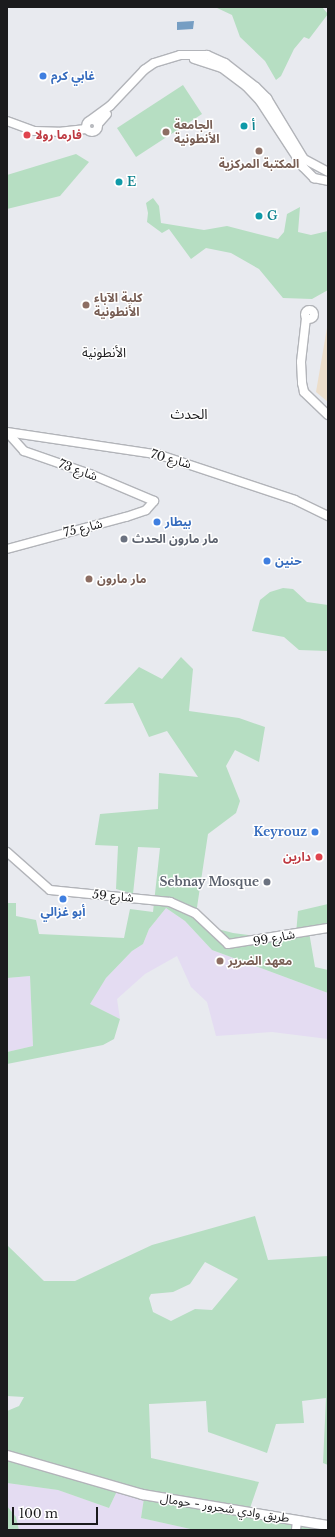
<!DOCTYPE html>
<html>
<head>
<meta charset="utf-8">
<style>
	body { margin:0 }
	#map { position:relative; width:335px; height:1537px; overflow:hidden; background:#e8eaef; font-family:"Libre Baskerville","Noto Sans Arabic",serif }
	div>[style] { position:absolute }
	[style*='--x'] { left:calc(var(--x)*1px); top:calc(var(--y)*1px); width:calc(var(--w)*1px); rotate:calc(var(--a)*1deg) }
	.industrial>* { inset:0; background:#e4dcf2 }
	.medical>* { inset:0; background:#ecdecb }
	.green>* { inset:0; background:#b6dec2 }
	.water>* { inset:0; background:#769ec3 }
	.roads { filter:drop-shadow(1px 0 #b2b4b9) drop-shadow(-1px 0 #b2b4b9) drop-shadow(0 1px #b2b4b9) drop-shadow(0 -1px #b2b4b9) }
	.tertiary>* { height:8px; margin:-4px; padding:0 4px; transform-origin:4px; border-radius:4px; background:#fff }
	.tertiary>.ring { margin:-4px; padding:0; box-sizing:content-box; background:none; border:8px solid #fff; border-radius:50% }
	.secondary>* { height:9px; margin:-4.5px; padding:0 4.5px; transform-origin:4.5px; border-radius:4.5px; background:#fff }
	.dots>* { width:11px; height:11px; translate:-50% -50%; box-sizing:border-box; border:2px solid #fff; border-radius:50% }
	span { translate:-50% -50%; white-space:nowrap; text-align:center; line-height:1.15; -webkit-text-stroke:3px #fff; paint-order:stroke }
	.shop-label { font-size:12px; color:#366cbe; font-weight:700 }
	.left { translate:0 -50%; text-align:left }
	.right { translate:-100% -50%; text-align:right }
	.education-label { font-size:12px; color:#785e54; font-weight:700 }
	.culture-label { font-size:12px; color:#0d838f; font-weight:700 }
	.health-label { font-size:12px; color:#be3a42; font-weight:700 }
	.street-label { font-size:12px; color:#1b1b1d }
	.worship-label { font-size:12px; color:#5b616d; font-weight:700 }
	.neighbourhood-label { font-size:13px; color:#1b1b1d }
	.quarter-label { font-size:14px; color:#1b1b1d }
	.frame { position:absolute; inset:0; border:8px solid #1b1b1d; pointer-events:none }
	.scale { position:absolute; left:12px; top:1507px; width:86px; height:18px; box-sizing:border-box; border:2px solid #1b1b1d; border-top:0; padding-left:5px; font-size:12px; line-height:14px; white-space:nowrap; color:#1b1b1d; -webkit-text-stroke:3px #fff; paint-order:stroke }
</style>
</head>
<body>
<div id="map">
	<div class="industrial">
		<i style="clip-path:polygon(166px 908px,185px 921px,212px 950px,328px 993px,328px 1039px,272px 1032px,216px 1036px,207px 1002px,191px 987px,177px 956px,145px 974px,117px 999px,120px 1019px,89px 1004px,106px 978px,132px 951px,143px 944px,149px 929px)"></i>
		<i style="clip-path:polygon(30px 976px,33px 1046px,7px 1052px,7px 978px)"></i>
		<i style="clip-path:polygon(7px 1483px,58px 1490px,109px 1508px,117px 1491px,144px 1498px,141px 1518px,195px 1530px,19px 1530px,16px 1517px,7px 1506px)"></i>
	</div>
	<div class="medical">
		<i style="clip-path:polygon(328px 322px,328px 402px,316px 392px)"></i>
	</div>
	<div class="green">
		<i style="clip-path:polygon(215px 7px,322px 7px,328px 14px,309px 39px,304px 37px,294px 49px,281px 76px,276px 80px,265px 61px,240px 37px,232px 15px)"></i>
		<i style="clip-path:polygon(183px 85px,202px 114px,136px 157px,117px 128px)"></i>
		<i style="clip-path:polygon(76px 154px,89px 162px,60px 196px,7px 209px,7px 175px)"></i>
		<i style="clip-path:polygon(153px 198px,159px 206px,161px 223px,204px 230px,227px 226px,278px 239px,284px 232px,287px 214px,300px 207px,298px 232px,311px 235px,328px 231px,328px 290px,312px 299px,283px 298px,259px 269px,231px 253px,206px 248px,191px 259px,169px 229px,162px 233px,147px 222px,148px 213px,146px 203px)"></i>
		<i style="clip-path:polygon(283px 588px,293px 589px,307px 602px,328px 605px,328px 651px,299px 650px,284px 637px,252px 631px,260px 600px,270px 592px)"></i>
		<i style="clip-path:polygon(181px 657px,193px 669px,189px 711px,239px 718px,265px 727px,259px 762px,235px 750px,226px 766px,240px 801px,236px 813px,208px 834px,196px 914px,210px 927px,233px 933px,256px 936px,296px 934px,298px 911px,328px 904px,328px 929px,309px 932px,315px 967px,328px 970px,328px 993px,212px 950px,185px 921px,166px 908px,149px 929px,143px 944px,132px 951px,106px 978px,90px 1004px,120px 1019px,114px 1039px,103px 1045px,7px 1064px,7px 1052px,33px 1046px,30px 976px,7px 978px,7px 903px,16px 903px,16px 916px,36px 920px,39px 934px,124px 938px,130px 909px,153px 912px,160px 848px,138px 847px,133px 894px,116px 889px,118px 846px,95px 845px,100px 814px,158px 809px,159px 773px,198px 777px,167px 731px,149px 737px,133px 703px,104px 704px,139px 667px,162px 679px)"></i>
		<i style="clip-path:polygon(evenodd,255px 1216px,268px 1260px,328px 1256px,328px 1465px,323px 1463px,326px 1398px,302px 1401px,304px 1423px,276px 1424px,267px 1453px,208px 1432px,206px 1401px,149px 1404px,151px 1458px,259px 1482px,249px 1511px,316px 1526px,315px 1530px,195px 1530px,141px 1518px,144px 1498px,117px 1491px,109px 1508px,58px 1490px,7px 1483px,7px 1411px,19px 1406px,24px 1397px,7px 1396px,7px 1245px,44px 1281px,75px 1281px,152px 1245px,255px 1216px,205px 1262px,238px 1279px,212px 1310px,195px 1309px,171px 1321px,153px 1312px,149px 1298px,151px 1294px,173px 1292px,190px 1284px,205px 1262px)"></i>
		<i style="clip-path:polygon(7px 1506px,16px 1517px,19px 1530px,7px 1530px)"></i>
	</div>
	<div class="water">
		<i style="clip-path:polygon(194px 21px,193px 29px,177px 30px,177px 22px)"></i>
	</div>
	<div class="roads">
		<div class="tertiary">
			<i style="--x:194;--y:59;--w:29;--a:18"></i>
			<i style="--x:222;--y:68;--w:30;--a:37"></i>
			<i style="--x:246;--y:86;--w:21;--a:47"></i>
			<i style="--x:260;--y:101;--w:79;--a:56.9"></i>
			<i style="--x:303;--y:167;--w:16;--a:45"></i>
			<i style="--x:314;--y:178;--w:14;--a:12"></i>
			<i style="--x:92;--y:119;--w:22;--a:-36"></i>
			<i style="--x:110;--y:106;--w:50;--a:-46.6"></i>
			<i style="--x:144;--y:70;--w:12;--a:-35"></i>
			<i style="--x:154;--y:63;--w:27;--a:-17"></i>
			<i style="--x:180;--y:55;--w:27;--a:0"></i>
			<i style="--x:207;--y:55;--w:20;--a:24"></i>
			<i style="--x:225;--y:63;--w:39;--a:38"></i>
			<i style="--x:256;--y:87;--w:16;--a:45"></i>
			<i style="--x:267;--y:98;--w:71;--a:58.8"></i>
			<i style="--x:304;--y:159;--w:27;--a:28"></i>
			<i class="ring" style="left:86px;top:120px;width:4px;height:4px"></i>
			<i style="--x:7;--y:121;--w:29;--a:20"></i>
			<i style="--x:34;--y:131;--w:24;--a:2"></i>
			<i style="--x:58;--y:132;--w:28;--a:-6"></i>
			<i style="--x:98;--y:124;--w:13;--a:-48"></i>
			<i class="ring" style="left:304.5px;top:309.5px;width:1px;height:1px"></i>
			<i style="--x:306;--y:318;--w:44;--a:96.5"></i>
			<i style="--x:301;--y:362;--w:21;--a:87"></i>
			<i style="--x:302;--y:383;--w:9;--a:77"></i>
			<i style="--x:304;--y:392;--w:33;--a:44"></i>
			<i style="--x:7;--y:432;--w:155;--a:8.5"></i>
			<i style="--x:160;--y:455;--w:142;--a:18.4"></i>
			<i style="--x:295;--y:500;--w:37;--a:26"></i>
			<i style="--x:7;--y:549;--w:123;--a:-15.1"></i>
			<i style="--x:126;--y:517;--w:21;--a:-19"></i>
			<i style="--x:146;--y:510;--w:12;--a:-48"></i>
			<i style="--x:154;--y:501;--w:69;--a:-157.1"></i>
			<i style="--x:90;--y:474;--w:70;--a:-160.8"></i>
			<i style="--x:24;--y:451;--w:25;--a:-132"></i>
			<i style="--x:7;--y:852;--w:57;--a:41.5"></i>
			<i style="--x:50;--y:890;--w:121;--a:5.7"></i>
			<i style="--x:170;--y:902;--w:27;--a:24"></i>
			<i style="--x:195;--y:913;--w:45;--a:43.2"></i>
			<i style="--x:228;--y:944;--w:101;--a:-9.1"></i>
			<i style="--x:296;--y:1530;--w:10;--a:-84"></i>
		</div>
		<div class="secondary">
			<i style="--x:7;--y:1455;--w:141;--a:16.1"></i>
			<i style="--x:142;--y:1494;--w:189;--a:9.5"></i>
		</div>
	</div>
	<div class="dots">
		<i style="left:43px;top:76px;background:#3f7fe0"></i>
		<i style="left:244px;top:126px;background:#0f9aa8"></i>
		<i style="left:166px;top:132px;background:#8d6e63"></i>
		<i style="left:27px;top:135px;background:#e0444e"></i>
		<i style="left:259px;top:151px;background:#8d6e63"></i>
		<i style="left:119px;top:182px;background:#0f9aa8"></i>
		<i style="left:259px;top:216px;background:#0f9aa8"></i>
		<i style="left:86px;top:305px;background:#8d6e63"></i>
		<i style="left:157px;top:522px;background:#3f7fe0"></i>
		<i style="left:124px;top:539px;background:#6b7280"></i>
		<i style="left:267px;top:561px;background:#3f7fe0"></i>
		<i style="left:89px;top:579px;background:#8d6e63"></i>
		<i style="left:315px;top:832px;background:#3f7fe0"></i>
		<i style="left:319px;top:857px;background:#e0444e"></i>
		<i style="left:267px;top:882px;background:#6b7280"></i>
		<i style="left:63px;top:899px;background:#3f7fe0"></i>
		<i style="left:220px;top:961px;background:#8d6e63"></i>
	</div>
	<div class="shop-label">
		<span class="left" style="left:51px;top:76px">غابي كرم</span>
		<span class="left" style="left:165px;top:522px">بيطار</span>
		<span class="left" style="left:275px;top:561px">حنين</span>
		<span class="right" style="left:307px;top:832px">Keyrouz</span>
		<span style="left:63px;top:912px">أبو غزالي</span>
	</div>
	<div class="education-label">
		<span class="left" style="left:174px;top:132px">الجامعة<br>الأنطونية</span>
		<span style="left:259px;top:164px">المكتبة المركزية</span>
		<span class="left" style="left:94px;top:305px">كلية الآباء<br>الأنطونية</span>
		<span class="left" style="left:97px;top:579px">مار مارون</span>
		<span class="left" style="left:228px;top:961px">معهد الضرير</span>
	</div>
	<div class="culture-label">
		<span class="left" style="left:252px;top:126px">أ</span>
		<span class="left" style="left:127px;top:182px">E</span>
		<span class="left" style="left:267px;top:216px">G</span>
	</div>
	<div class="health-label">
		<span class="left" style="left:35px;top:135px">فارما رولا</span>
		<span class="right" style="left:311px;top:857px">دارين</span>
	</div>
	<div class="street-label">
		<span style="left:171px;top:459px;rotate:15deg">شارع 70</span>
		<span style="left:78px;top:470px;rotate:20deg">شارع 73</span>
		<span style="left:83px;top:528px;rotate:-14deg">شارع 75</span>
		<span style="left:113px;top:896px;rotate:5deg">شارع 59</span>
		<span style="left:274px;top:938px;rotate:-11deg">شارع 99</span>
		<span style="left:225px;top:1508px;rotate:9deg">طريق وادي شحرور - حومال</span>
	</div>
	<div class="worship-label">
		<span class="left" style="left:132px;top:539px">مار مارون الحدث</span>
		<span class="right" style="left:259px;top:882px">Sebnay Mosque</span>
	</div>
	<div class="neighbourhood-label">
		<span style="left:104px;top:353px">الأنطونية</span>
	</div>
	<div class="quarter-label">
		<span style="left:189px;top:414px">الحدث</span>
	</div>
	<div class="frame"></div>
	<div class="scale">100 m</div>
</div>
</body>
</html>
